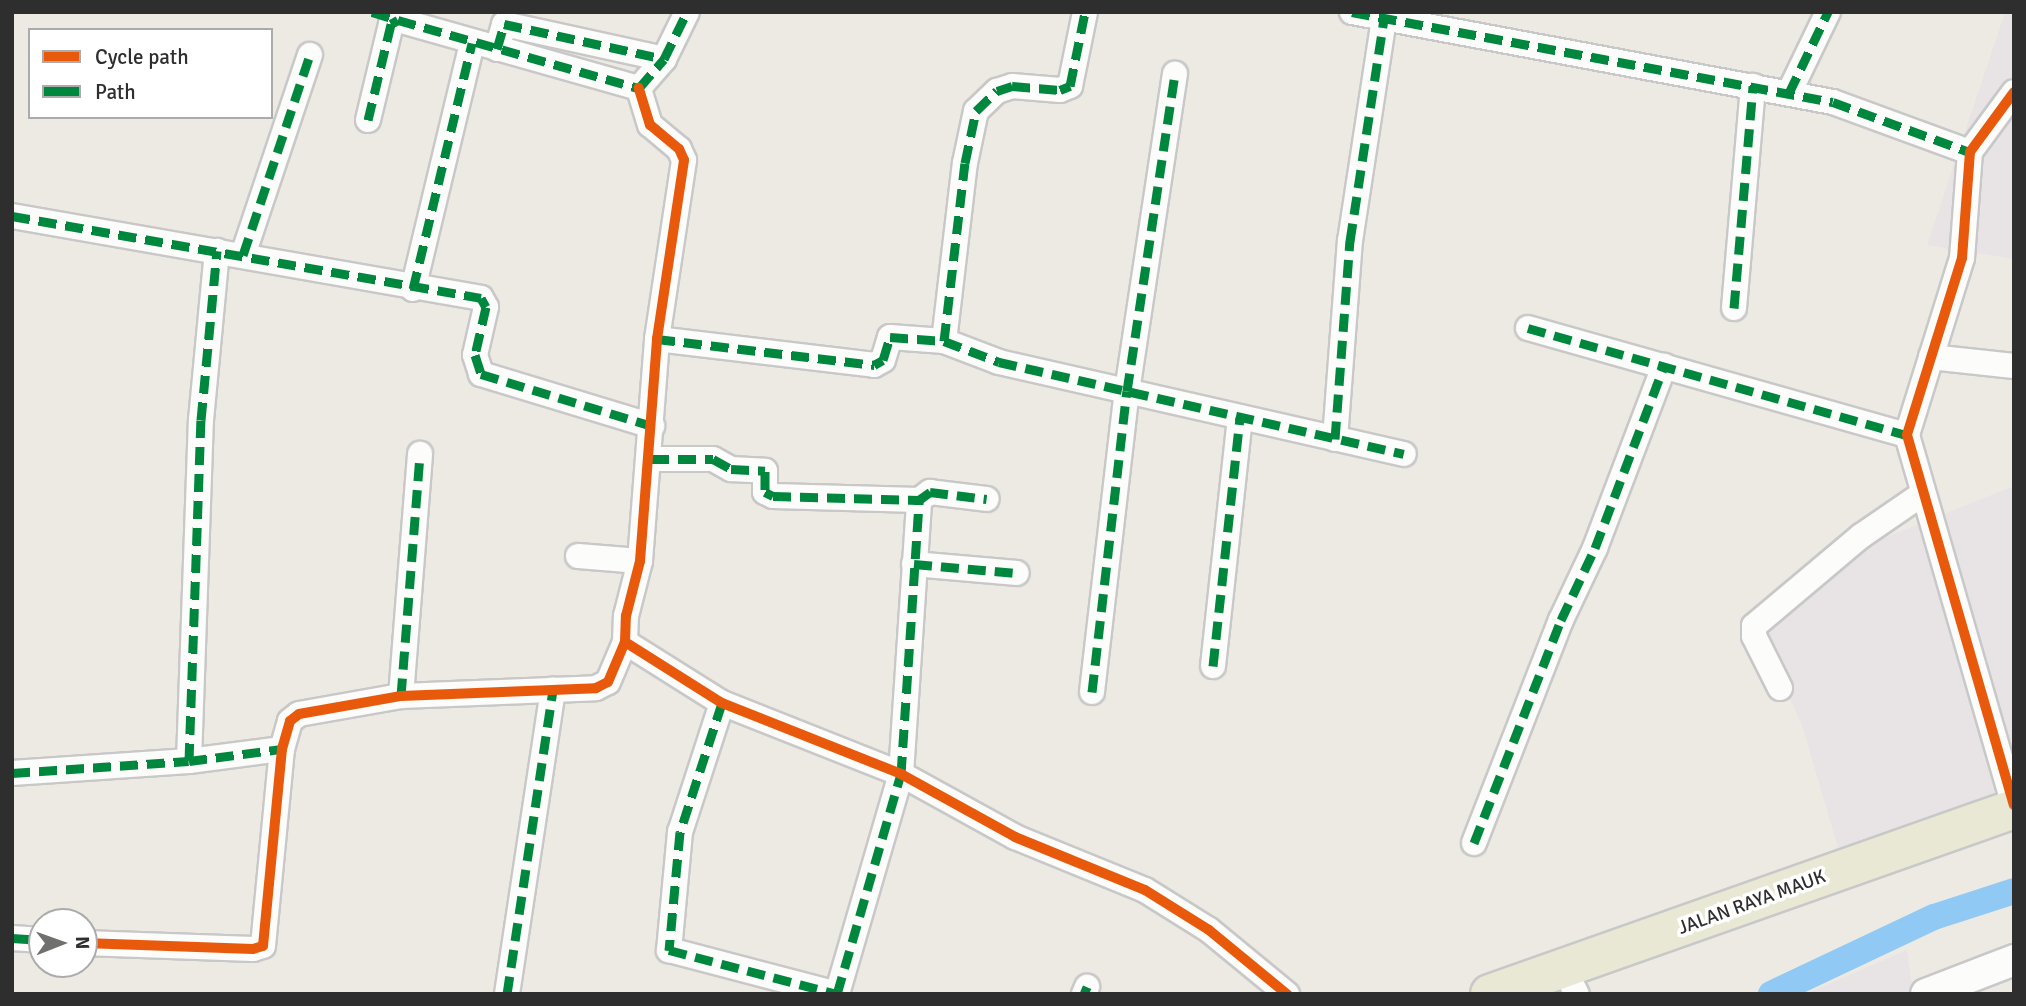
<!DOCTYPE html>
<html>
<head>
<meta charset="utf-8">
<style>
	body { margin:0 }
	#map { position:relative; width:2026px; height:1006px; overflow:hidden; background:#eceae3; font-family:Signika,sans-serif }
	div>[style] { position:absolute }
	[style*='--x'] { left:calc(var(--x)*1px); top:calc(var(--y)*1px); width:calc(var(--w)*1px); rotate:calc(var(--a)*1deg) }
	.industrial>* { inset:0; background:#e8e4e6 }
	.canal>* { height:26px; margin:-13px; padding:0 13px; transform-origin:13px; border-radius:13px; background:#90c9f4 }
	.roads { filter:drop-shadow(2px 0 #c9c8c8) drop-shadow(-2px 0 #c9c8c8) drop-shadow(0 2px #c9c8c8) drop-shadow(0 -2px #c9c8c8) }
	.minor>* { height:24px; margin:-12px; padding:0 12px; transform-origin:12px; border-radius:12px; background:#fcfcfb }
	.tertiary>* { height:30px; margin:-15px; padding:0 15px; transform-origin:15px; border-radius:15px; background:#fcfcfb }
	.primary>* { height:38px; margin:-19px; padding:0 19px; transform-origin:19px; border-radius:19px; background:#e9e8d4 }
	.quiet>* { height:9px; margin-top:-4.5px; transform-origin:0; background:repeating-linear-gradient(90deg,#00873e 0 18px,transparent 0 27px) }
	.cycleway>* { height:10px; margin:-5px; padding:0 5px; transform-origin:5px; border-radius:5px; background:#e8590c }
	span { translate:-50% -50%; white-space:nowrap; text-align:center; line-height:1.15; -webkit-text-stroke:7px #fff; paint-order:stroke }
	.street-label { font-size:19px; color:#2e2e2e }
	.frame { position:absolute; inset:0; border:14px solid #2e2e2e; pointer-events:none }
	.legend { position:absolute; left:28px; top:28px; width:245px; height:91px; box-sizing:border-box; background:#fff; border:2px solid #ababab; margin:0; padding:9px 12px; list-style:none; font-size:21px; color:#2e2e2e }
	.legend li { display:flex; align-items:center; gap:14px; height:35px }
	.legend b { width:35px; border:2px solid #ababab }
	.north { position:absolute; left:28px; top:908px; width:70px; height:70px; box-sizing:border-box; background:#fff; border:2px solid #ababab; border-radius:50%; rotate:89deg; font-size:19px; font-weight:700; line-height:28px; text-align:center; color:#2e2e2e }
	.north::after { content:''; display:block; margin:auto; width:24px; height:32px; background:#70706d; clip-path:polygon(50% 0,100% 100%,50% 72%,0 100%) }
</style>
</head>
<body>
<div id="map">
	<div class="industrial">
		<i style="clip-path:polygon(2005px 12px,2014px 12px,2014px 259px,1927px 245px)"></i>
		<i style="clip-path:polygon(2014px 486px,2014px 801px,1839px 851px,1802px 725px,1754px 623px,1879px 540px)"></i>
		<i style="clip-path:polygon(1907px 950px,1913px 994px,1805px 994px)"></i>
	</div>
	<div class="canal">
		<i style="--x:1771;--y:994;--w:180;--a:-25.3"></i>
		<i style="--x:1934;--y:917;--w:84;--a:-18"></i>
	</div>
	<div class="roads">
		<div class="minor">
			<i style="--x:1352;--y:12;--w:489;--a:10.6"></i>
			<i style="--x:1833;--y:102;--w:146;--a:20.1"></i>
			<i style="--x:497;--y:49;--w:26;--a:-74"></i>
			<i style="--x:504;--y:24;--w:164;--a:12.3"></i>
			<i style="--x:639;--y:88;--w:38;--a:-49"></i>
			<i style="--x:664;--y:59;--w:52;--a:-63.9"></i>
			<i style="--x:2014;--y:92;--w:74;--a:126.3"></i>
			<i style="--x:1970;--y:152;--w:106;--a:94.3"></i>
			<i style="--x:1962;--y:258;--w:185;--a:107.3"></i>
			<i style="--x:1907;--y:435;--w:385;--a:73.9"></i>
			<i style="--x:1789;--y:93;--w:90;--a:-64.3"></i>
			<i style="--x:368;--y:120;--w:99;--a:-76.5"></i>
			<i style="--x:391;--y:24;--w:8;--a:-30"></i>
			<i style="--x:398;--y:20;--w:250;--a:15.8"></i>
			<i style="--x:12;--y:216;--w:476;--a:9.9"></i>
			<i style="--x:481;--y:298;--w:10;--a:61"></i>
			<i style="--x:486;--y:307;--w:49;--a:102.9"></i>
			<i style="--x:475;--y:355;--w:20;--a:72"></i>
			<i style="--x:481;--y:374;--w:179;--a:16.9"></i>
			<i style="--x:243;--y:255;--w:211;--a:-71.5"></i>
			<i style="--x:413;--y:289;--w:253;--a:-76.5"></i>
			<i style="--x:1734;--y:308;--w:223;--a:-85.1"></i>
			<i style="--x:1528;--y:328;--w:394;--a:15.8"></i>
			<i style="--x:657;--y:339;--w:219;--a:6.8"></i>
			<i style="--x:874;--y:365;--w:10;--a:-29"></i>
			<i style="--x:883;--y:360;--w:24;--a:-73"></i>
			<i style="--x:890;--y:337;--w:54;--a:4.2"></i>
			<i style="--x:944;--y:341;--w:179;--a:-83.3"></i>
			<i style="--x:965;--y:163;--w:53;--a:-78.1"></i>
			<i style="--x:976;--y:111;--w:29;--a:-44"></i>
			<i style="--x:997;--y:91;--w:16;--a:-18"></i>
			<i style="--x:1012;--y:86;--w:48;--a:4.8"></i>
			<i style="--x:1060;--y:90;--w:11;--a:-22"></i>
			<i style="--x:1070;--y:86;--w:76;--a:-78.5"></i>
			<i style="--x:944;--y:341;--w:59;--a:20.9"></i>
			<i style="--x:999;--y:362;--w:415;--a:12.8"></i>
			<i style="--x:1931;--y:357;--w:83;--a:6.2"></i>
			<i style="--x:1335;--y:439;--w:199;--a:-85.7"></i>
			<i style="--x:1350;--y:241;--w:226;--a:-81.3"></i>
			<i style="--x:651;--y:459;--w:62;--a:0"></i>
			<i style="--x:713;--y:459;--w:21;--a:29"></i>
			<i style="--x:731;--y:469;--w:34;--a:3"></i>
			<i style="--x:765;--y:471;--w:21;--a:90"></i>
			<i style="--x:765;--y:492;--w:9;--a:27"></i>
			<i style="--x:773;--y:496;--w:146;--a:1.6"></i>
			<i style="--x:578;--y:556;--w:62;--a:4.6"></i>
			<i style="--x:914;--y:564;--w:103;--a:5"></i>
			<i style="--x:625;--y:642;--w:115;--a:32.2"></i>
			<i style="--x:722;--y:703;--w:193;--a:21.6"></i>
			<i style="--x:901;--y:774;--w:130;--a:28.9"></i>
			<i style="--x:1015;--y:837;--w:140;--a:22.2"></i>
			<i style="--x:1145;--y:890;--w:75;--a:32"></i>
			<i style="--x:1209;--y:930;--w:101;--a:39.4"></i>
			<i style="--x:1213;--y:666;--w:250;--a:-83.8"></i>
			<i style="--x:1780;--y:688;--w:58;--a:-116.6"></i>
			<i style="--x:1754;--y:636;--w:10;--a:-90"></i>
			<i style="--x:1754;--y:626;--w:140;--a:-40.1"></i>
			<i style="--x:1861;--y:536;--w:74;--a:-34.5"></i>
			<i style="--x:1092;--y:692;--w:303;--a:-83.4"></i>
			<i style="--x:1127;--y:391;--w:321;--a:-81.4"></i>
			<i style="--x:401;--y:696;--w:243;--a:-85.5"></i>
			<i style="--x:722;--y:703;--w:136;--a:108"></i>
			<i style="--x:680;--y:832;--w:119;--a:95.3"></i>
			<i style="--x:669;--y:950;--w:174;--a:14.7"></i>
			<i style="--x:189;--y:761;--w:341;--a:-88"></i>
			<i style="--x:201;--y:420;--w:170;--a:-84.6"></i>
			<i style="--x:12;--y:773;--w:177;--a:-3.9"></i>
			<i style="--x:189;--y:761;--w:94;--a:-7.4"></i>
			<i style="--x:1474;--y:843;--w:239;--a:-68.7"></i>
			<i style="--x:1561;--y:620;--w:80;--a:-64.7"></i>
			<i style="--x:1595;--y:548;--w:195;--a:-69.2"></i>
			<i style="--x:12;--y:938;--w:30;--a:4"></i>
			<i style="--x:84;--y:943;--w:169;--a:2"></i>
			<i style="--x:253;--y:949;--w:10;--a:-17"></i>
			<i style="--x:263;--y:946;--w:198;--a:-84.5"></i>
			<i style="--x:282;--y:749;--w:29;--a:-74"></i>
			<i style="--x:290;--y:721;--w:11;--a:-38"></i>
			<i style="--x:299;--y:714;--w:104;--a:-10"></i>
			<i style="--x:401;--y:696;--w:195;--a:-2.3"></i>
			<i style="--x:596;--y:688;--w:13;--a:-27"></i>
			<i style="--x:608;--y:682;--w:43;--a:-67"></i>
			<i style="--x:625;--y:642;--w:26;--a:-88"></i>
			<i style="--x:626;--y:616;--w:57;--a:-75.7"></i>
			<i style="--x:640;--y:561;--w:223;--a:-85.6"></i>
			<i style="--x:657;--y:339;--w:181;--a:-81.4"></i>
			<i style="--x:684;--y:160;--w:12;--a:-114"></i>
			<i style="--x:679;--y:149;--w:38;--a:-140"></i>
			<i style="--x:650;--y:125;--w:39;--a:-107"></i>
			<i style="--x:1564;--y:969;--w:28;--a:63"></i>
			<i style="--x:507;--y:994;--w:308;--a:-81.4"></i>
			<i style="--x:837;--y:994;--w:229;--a:-73.8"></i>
			<i style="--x:901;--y:774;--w:275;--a:-86.2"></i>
			<i style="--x:919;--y:500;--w:14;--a:-36"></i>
			<i style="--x:930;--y:492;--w:57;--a:7"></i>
			<i style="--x:1084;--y:994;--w:8;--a:-67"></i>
		</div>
		<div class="tertiary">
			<i style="--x:1926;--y:994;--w:94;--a:-21.1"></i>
		</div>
		<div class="primary">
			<i style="--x:1490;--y:994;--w:556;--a:-19.45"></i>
		</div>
	</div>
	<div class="quiet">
		<i style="--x:372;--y:12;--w:27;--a:17"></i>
		<i style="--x:1352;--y:12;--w:489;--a:10.6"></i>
		<i style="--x:1833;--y:102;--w:146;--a:20.1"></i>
		<i style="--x:497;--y:49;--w:26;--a:-74"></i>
		<i style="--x:504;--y:24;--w:164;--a:12.3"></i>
		<i style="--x:639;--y:88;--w:38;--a:-49"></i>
		<i style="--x:664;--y:59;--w:52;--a:-63.9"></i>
		<i style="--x:1789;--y:93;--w:90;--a:-64.3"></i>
		<i style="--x:368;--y:120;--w:99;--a:-76.5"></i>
		<i style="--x:391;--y:24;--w:8;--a:-30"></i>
		<i style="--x:398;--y:20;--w:250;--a:15.8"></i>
		<i style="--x:12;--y:216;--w:476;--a:9.9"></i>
		<i style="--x:481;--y:298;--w:10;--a:61"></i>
		<i style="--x:486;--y:307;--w:49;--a:102.9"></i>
		<i style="--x:475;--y:355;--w:20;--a:72"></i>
		<i style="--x:481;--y:374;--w:179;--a:16.9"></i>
		<i style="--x:243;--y:255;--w:211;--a:-71.5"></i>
		<i style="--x:413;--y:289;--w:253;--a:-76.5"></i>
		<i style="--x:1734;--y:308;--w:223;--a:-85.1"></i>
		<i style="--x:1528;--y:328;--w:394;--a:15.8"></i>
		<i style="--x:657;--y:339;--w:219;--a:6.8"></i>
		<i style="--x:874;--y:365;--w:10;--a:-29"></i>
		<i style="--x:883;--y:360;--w:24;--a:-73"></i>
		<i style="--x:890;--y:337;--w:54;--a:4.2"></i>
		<i style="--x:944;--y:341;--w:179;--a:-83.3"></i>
		<i style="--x:965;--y:163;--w:53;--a:-78.1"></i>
		<i style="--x:976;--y:111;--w:29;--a:-44"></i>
		<i style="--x:997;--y:91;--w:16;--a:-18"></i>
		<i style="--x:1012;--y:86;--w:48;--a:4.8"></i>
		<i style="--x:1060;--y:90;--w:11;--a:-22"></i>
		<i style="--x:1070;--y:86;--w:76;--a:-78.5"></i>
		<i style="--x:944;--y:341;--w:59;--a:20.9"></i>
		<i style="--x:999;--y:362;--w:415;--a:12.8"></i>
		<i style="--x:1335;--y:439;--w:199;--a:-85.7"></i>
		<i style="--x:1350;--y:241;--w:226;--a:-81.3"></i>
		<i style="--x:651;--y:459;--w:62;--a:0"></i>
		<i style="--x:713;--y:459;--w:21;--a:29"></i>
		<i style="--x:731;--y:469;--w:34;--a:3"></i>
		<i style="--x:765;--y:471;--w:21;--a:90"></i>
		<i style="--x:765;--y:492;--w:9;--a:27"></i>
		<i style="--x:773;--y:496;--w:146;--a:1.6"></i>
		<i style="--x:914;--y:564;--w:103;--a:5"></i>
		<i style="--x:1213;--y:666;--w:250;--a:-83.8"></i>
		<i style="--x:1092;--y:692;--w:303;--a:-83.4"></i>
		<i style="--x:1127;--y:391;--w:321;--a:-81.4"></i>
		<i style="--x:401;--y:696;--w:243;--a:-85.5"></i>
		<i style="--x:722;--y:703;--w:136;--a:108"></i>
		<i style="--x:680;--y:832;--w:119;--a:95.3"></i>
		<i style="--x:669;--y:950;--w:174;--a:14.7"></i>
		<i style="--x:189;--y:761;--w:341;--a:-88"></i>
		<i style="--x:201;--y:420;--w:170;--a:-84.6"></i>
		<i style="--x:12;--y:773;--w:177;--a:-3.9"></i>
		<i style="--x:189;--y:761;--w:94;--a:-7.4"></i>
		<i style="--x:1474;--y:843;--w:239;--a:-68.7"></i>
		<i style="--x:1561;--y:620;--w:80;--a:-64.7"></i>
		<i style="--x:1595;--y:548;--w:195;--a:-69.2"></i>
		<i style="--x:12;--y:938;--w:30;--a:4"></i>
		<i style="--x:507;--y:994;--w:308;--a:-81.4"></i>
		<i style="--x:837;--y:994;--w:229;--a:-73.8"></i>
		<i style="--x:901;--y:774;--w:275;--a:-86.2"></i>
		<i style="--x:919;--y:500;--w:14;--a:-36"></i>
		<i style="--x:930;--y:492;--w:57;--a:7"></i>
		<i style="--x:1084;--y:994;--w:8;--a:-67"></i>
	</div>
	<div class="cycleway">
		<i style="--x:2014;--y:92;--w:74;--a:126.3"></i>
		<i style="--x:1970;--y:152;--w:106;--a:94.3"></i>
		<i style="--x:1962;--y:258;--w:185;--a:107.3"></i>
		<i style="--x:1907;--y:435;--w:385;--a:73.9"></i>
		<i style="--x:625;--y:642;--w:115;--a:32.2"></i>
		<i style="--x:722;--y:703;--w:193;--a:21.6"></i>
		<i style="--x:901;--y:774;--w:130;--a:28.9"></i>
		<i style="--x:1015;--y:837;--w:140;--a:22.2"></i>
		<i style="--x:1145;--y:890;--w:75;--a:32"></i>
		<i style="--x:1209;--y:930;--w:101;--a:39.4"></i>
		<i style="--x:84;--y:943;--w:169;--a:2"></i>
		<i style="--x:253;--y:949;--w:10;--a:-17"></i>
		<i style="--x:263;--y:946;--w:198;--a:-84.5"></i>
		<i style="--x:282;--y:749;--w:29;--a:-74"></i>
		<i style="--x:290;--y:721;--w:11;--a:-38"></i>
		<i style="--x:299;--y:714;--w:104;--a:-10"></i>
		<i style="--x:401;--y:696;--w:195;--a:-2.3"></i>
		<i style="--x:596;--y:688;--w:13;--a:-27"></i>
		<i style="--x:608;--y:682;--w:43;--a:-67"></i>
		<i style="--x:625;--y:642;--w:26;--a:-88"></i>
		<i style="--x:626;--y:616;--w:57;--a:-75.7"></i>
		<i style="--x:640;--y:561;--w:223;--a:-85.6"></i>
		<i style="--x:657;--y:339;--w:181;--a:-81.4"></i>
		<i style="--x:684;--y:160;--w:12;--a:-114"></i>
		<i style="--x:679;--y:149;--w:38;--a:-140"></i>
		<i style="--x:650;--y:125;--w:39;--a:-107"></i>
	</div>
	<div class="street-label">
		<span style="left:1752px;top:903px;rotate:-20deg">JALAN RAYA MAUK</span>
	</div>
	<div class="frame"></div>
	<ul class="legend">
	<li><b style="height:9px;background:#e8590c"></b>Cycle path</li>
	<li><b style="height:9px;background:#00873e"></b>Path</li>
	</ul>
	<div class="north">N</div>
</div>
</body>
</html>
